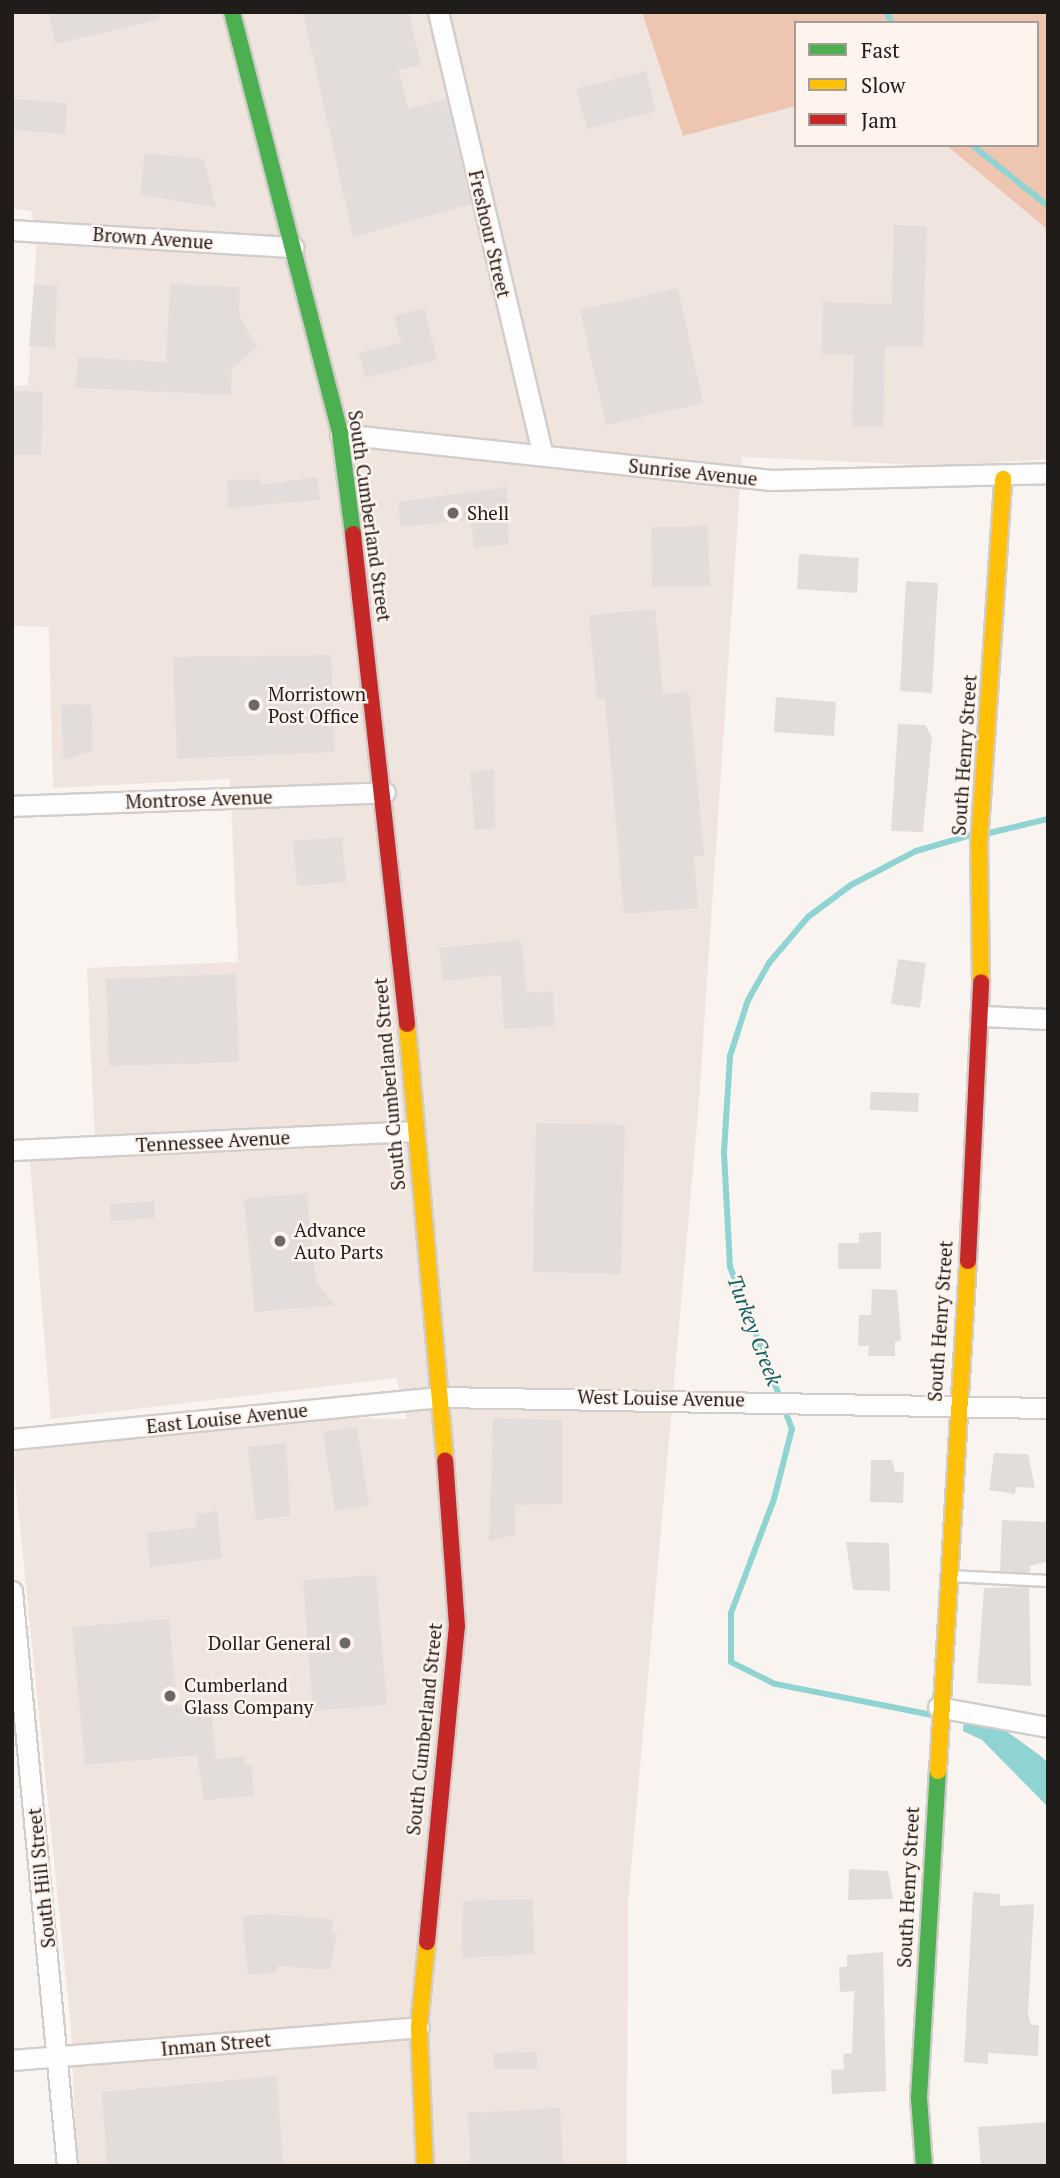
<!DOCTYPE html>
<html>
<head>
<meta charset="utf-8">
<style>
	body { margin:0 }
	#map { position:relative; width:1060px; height:2178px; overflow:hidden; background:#faf4f1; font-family:"PT Serif",serif }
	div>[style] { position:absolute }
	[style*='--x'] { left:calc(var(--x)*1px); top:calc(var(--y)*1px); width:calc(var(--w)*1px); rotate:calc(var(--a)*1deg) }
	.built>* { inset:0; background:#f0e4de }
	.forest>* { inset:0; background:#edc5b1 }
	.water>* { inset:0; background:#8fd4d3 }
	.stream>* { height:6px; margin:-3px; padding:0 3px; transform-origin:3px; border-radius:3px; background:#8fd4d3 }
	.building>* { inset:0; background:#e2dddb }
	.roads { filter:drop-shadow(2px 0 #d1cdca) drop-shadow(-2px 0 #d1cdca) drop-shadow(0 2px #d1cdca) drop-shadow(0 -2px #d1cdca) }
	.lane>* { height:10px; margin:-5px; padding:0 5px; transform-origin:5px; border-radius:5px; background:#fefdfd }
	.street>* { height:19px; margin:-9.5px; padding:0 9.5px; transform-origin:9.5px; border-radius:9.5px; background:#fefdfd }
	.fast>* { height:16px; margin:-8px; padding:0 8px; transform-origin:8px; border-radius:8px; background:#4caf50 }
	.slow>* { height:16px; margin:-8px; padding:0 8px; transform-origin:8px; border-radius:8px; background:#ffc107 }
	.jam>* { height:16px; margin:-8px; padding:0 8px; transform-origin:8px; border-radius:8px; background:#c62828 }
	.dots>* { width:19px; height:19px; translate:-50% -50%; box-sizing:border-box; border:4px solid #fef3ed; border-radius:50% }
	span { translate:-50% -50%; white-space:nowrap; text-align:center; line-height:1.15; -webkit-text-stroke:5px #fef3ed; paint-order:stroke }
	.street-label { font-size:19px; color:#201c1a }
	.poi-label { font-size:19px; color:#201c1a }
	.left { translate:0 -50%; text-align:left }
	.right { translate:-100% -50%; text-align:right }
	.water-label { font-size:21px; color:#096263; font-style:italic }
	.frame { position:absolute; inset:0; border:14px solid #201c1a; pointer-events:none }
	.legend { position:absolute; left:794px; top:21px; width:245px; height:126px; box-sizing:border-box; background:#fef3ed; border:2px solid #a59d99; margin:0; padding:9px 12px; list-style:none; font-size:21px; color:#201c1a }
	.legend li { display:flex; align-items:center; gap:14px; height:35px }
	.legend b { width:35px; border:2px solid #a59d99 }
</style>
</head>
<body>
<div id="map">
	<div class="built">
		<i style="clip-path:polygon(12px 12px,642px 12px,684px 136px,796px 106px,796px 145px,946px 145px,1048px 230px,1048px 459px,947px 466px,742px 457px,699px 1101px,628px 1903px,627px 2166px,77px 2166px,71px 2027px,13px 1459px,17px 1450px,349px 1418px,407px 1419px,396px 1378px,51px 1419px,29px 1150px,95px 1146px,87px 968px,238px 962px,230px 779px,53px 788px,49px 627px,12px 626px,12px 386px,28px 385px,37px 239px,32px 211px,12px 209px)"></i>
	</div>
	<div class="forest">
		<i style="clip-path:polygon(642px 12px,1048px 12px,1048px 230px,946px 145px,1037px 145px,1037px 23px,796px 23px,796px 106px,683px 136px)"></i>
	</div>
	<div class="water">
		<i style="clip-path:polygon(964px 1718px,998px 1725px,1042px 1757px,1048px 1763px,1048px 1807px,982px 1740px,963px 1731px)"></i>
	</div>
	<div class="stream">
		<i style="--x:886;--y:12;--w:13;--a:61"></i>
		<i style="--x:972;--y:145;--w:97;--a:38.8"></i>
		<i style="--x:985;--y:834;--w:65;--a:-13.4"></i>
		<i style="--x:932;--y:1715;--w:160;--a:-168.8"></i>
		<i style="--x:775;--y:1684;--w:49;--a:-153.4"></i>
		<i style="--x:731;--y:1662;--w:49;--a:-90"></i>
		<i style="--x:731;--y:1613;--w:122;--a:-69.3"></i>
		<i style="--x:774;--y:1499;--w:72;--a:-75.6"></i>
		<i style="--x:792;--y:1429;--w:173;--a:-110.9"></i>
		<i style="--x:730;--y:1267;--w:115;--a:-93"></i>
		<i style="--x:724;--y:1152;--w:96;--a:-86.4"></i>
		<i style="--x:730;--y:1056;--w:59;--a:-72.2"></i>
		<i style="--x:748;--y:1000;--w:43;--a:-60.4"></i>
		<i style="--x:769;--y:963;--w:60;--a:-49.7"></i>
		<i style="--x:808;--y:917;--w:54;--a:-36.7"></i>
		<i style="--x:851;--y:885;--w:73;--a:-27.6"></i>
		<i style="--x:916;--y:851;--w:57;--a:-16.2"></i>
	</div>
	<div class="building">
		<i style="clip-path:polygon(48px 12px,158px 12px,159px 19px,56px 44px)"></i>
		<i style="clip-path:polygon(303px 12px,409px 12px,421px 65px,399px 70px,408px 109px,446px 99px,471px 204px,353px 237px)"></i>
		<i style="clip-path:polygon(646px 71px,656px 111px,587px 129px,576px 89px)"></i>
		<i style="clip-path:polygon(12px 99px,67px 103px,65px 134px,12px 130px)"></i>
		<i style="clip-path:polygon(145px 153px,204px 159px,216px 207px,140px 195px)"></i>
		<i style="clip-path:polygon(894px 225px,927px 226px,923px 347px,885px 346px,883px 427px,852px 426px,854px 355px,822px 354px,823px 302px,892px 304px)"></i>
		<i style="clip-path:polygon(34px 284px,57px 286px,55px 348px,29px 346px)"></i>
		<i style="clip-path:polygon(170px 284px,240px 287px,239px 315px,257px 347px,232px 369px,231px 395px,76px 388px,78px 357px,166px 362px)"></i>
		<i style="clip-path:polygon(678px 288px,703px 403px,606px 425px,580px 310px)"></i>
		<i style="clip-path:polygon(424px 308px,437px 360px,366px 378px,359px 353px,401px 343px,394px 316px)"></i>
		<i style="clip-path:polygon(12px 391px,43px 392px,41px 455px,12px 455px)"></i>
		<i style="clip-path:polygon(317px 477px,320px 500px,228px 508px,227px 480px,261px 479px,261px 485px)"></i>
		<i style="clip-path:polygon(507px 487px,509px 544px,474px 548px,471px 520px,401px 527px,398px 502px)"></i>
		<i style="clip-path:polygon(708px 526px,710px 586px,652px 587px,651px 527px)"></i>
		<i style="clip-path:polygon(799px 554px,859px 558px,857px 593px,797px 589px)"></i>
		<i style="clip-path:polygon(906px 581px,938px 583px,932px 693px,900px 691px)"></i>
		<i style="clip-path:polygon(655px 609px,663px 694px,689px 692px,704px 855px,694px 857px,698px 908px,624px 914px,605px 699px,597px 699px,589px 615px)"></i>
		<i style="clip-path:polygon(331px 655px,335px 752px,177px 759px,173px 657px)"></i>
		<i style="clip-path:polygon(776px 697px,836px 702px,834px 736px,774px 732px)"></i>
		<i style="clip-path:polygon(91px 704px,93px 750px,64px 760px,61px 705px)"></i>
		<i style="clip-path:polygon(898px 724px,925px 725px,932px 737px,923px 832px,891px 831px)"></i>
		<i style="clip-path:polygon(494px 769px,495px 828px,475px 830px,470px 772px)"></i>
		<i style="clip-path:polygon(342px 837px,346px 882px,297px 886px,293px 841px)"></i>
		<i style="clip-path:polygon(521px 940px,527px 993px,553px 991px,554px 1026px,504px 1029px,501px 975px,443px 981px,439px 948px)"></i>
		<i style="clip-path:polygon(898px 959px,926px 963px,920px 1008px,891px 1004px)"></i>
		<i style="clip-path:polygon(236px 974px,239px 1062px,109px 1066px,106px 979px)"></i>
		<i style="clip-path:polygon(871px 1092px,919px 1093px,918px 1112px,870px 1110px)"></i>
		<i style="clip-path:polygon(536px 1123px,625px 1125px,621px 1274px,533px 1272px)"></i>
		<i style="clip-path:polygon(307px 1193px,316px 1282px,334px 1305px,255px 1312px,244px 1199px)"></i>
		<i style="clip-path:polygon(154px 1201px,155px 1218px,111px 1221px,110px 1204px)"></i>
		<i style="clip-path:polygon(881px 1232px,881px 1269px,838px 1269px,838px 1243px,859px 1243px,859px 1233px)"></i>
		<i style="clip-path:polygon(872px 1289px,897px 1290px,901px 1340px,895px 1342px,895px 1356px,868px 1356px,869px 1346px,858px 1346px,859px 1315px,871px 1315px)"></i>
		<i style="clip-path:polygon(493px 1418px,562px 1420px,562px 1504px,515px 1505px,515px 1535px,489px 1541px)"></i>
		<i style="clip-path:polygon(357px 1427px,369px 1505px,335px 1511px,323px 1432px)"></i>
		<i style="clip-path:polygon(286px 1443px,290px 1516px,256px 1520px,248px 1447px)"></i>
		<i style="clip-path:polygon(994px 1453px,1028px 1454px,1035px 1488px,1016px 1487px,1015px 1494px,989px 1490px)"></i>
		<i style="clip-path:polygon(871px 1460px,892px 1460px,895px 1472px,904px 1472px,903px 1503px,870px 1502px)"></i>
		<i style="clip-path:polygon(217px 1511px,222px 1558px,150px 1567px,147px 1533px,197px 1527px,196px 1514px)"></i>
		<i style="clip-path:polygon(1002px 1520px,1048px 1522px,1046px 1562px,1030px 1566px,1030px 1573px,1000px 1571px)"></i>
		<i style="clip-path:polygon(846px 1542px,889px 1543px,890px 1591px,853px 1590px)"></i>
		<i style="clip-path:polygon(376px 1575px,387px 1705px,313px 1711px,303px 1580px)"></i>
		<i style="clip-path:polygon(1029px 1587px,1031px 1686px,977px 1683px,984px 1588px)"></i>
		<i style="clip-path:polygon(169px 1619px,177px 1706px,211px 1703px,216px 1759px,244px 1756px,245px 1765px,252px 1765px,254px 1796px,204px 1800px,197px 1755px,85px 1765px,72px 1627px)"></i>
		<i style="clip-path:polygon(849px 1869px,888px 1871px,893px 1899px,848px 1900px)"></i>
		<i style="clip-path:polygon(973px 1892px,1000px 1894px,1000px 1906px,1034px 1904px,1028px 2014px,1031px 2025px,1039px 2025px,1038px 2056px,988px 2053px,988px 2064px,964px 2062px)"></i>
		<i style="clip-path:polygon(533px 1899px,534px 1954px,462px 1958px,463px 1901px)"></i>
		<i style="clip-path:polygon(265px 1914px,333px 1919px,332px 1934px,337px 1934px,330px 1970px,277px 1966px,277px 1973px,248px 1975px,242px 1916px)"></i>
		<i style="clip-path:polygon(883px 1952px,886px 2091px,832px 2094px,831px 2070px,844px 2069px,843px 2054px,852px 2053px,854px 1991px,840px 1992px,839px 1967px,847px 1967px,847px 1955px)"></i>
		<i style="clip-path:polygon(537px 2052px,537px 2069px,494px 2069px,494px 2053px)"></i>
		<i style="clip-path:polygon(277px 2076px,283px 2166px,107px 2166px,102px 2092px)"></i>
		<i style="clip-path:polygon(560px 2108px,563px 2166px,471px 2166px,468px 2113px)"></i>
		<i style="clip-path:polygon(1048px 2122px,1048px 2166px,981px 2166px,978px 2127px)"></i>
	</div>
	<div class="roads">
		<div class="lane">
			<i style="--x:950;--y:1576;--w:98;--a:2.9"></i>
		</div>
		<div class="street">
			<i style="--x:438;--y:12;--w:455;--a:76.7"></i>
			<i style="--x:12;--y:230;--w:282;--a:3.5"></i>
			<i style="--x:340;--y:434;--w:431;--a:6.1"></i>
			<i style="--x:769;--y:480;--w:279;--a:-1.4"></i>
			<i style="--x:12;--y:806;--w:373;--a:-2.1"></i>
			<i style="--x:982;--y:1016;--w:66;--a:2.6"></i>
			<i style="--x:12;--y:1150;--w:402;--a:-2.7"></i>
			<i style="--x:12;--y:1439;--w:431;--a:-5.6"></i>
			<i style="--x:441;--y:1397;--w:607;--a:1.04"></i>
			<i style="--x:12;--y:1591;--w:578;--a:84.54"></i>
			<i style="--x:938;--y:1707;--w:112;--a:10.3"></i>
			<i style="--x:12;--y:2060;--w:408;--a:-4.6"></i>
		</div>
		<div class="fast">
			<i style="--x:232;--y:12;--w:436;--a:75.6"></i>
			<i style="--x:340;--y:434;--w:101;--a:82.6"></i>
			<i style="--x:924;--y:2166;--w:68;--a:-94.2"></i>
			<i style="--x:919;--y:2098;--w:328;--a:-86.7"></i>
		</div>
		<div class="slow">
			<i style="--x:981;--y:982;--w:138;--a:-90.8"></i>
			<i style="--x:979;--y:844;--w:366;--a:-86.2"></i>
			<i style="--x:407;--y:1024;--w:438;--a:85"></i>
			<i style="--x:938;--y:1771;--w:511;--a:-86.63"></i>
			<i style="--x:425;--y:2166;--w:139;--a:-92.5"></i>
			<i style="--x:419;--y:2027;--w:85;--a:-84.6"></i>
		</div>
		<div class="jam">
			<i style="--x:353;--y:534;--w:493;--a:83.7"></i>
			<i style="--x:968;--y:1261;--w:279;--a:-87.3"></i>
			<i style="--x:427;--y:1942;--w:317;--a:-84.6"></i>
			<i style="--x:457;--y:1626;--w:166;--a:-94.1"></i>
		</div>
	</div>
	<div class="dots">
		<i style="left:453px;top:513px;background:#6c6865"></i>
		<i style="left:254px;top:705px;background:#6c6865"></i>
		<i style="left:280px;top:1241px;background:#6c6865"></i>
		<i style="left:345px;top:1643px;background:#6c6865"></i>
		<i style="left:170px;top:1696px;background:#6c6865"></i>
	</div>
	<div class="street-label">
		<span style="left:490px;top:234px;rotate:77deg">Freshour Street</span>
		<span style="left:153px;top:238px;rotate:4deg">Brown Avenue</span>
		<span style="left:693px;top:472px;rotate:6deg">Sunrise Avenue</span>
		<span style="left:370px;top:516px;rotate:82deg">South Cumberland Street</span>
		<span style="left:964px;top:755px;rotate:-86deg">South Henry Street</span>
		<span style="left:199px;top:799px;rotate:-2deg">Montrose Avenue</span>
		<span style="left:389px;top:1084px;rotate:-95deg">South Cumberland Street</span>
		<span style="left:213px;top:1141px;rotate:-3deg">Tennessee Avenue</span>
		<span style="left:940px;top:1321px;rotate:-86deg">South Henry Street</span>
		<span style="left:661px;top:1398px;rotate:1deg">West Louise Avenue</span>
		<span style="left:227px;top:1418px;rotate:-6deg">East Louise Avenue</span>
		<span style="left:424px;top:1729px;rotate:-84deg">South Cumberland Street</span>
		<span style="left:41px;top:1878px;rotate:-96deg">South Hill Street</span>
		<span style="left:908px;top:1887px;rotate:-87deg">South Henry Street</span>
		<span style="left:216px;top:2044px;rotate:-5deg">Inman Street</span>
	</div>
	<div class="poi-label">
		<span class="left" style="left:467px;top:513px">Shell</span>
		<span class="left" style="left:268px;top:705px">Morristown<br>Post Office</span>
		<span class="left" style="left:294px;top:1241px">Advance<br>Auto Parts</span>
		<span class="right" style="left:331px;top:1643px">Dollar General</span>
		<span class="left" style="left:184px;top:1696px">Cumberland<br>Glass Company</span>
	</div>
	<div class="water-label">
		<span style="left:755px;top:1330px;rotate:69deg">Turkey Creek</span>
	</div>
	<div class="frame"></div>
	<ul class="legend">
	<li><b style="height:9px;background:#4caf50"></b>Fast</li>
	<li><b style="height:9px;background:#ffc107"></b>Slow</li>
	<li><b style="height:9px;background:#c62828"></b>Jam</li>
	</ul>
</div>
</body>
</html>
